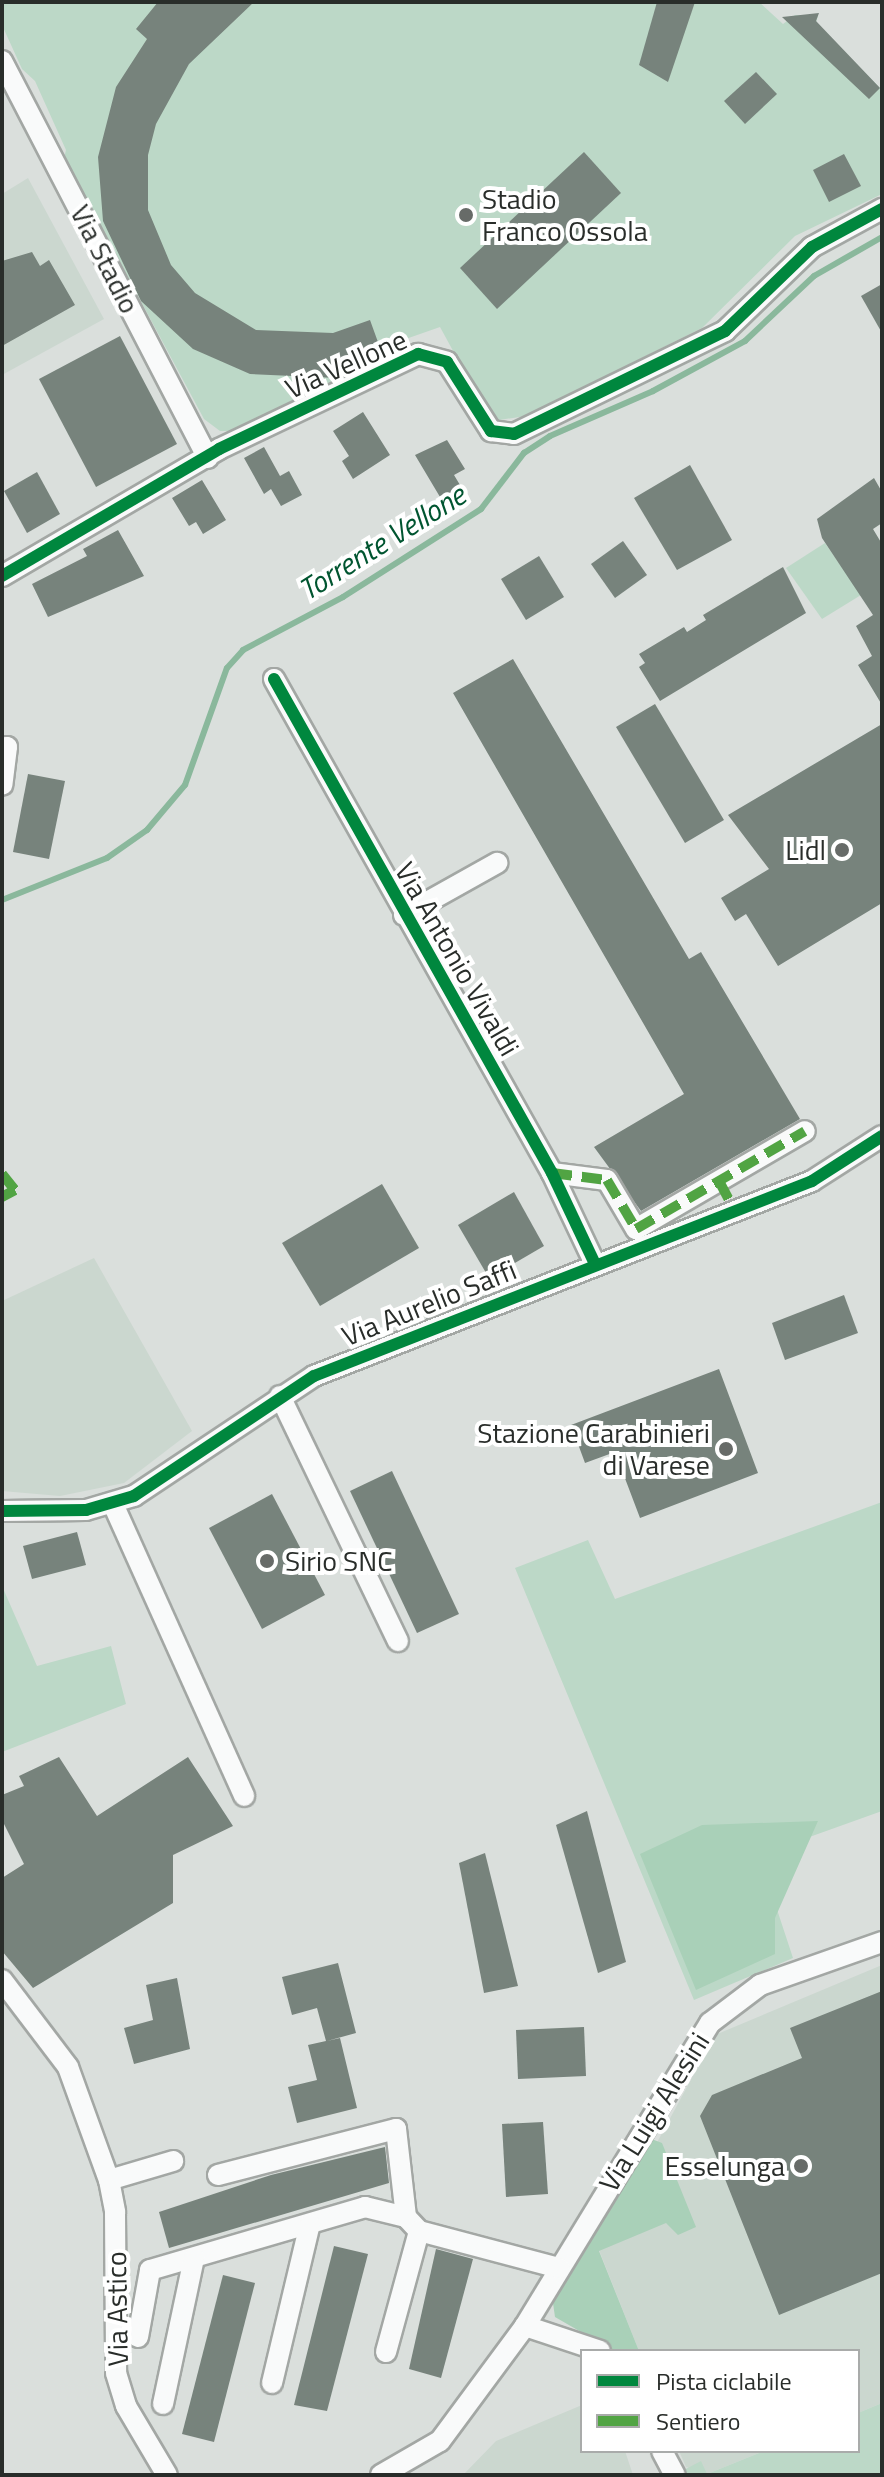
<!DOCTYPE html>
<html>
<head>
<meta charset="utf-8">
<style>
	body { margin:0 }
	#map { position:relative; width:884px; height:2477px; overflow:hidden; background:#dadfdc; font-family:"Titillium Web",sans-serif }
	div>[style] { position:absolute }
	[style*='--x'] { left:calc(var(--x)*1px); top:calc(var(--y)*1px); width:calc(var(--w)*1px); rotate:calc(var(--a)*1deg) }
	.built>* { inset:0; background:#cbd7cf }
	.green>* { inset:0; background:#bcd8c7 }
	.forest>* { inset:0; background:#a9d0b8 }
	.stream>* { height:6px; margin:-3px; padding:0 3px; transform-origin:3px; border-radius:3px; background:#8ab89c }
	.building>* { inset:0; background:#77837c }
	.roads { filter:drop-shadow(2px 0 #a3a7a4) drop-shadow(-2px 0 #a3a7a4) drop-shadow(0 2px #a3a7a4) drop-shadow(0 -2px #a3a7a4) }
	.minor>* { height:20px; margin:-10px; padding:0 10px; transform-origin:10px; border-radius:10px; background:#f9fafa }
	.quiet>* { height:10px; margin-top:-5px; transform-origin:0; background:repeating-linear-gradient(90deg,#51a443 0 20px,transparent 0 30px) }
	.cycleway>* { height:12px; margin:-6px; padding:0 6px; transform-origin:6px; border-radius:6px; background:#00873e }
	.dots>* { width:22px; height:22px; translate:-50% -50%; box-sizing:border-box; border:4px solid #fff; border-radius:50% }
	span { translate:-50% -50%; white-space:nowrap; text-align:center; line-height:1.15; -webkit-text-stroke:8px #fff; paint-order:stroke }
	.poi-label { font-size:28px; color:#292d2a }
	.left { translate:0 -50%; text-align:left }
	.right { translate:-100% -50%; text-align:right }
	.street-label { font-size:28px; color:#292d2a }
	.water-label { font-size:30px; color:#005530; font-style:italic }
	.frame { position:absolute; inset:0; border:4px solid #292d2a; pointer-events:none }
	.legend { position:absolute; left:580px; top:2349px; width:280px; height:104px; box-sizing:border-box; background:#fff; border:2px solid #a9abaa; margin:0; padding:10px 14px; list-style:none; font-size:24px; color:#292d2a }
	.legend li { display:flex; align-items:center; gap:16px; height:40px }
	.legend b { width:40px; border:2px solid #a9abaa }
</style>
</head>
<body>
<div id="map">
	<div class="built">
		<i style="clip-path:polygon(28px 178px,104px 319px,2px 375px,2px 194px)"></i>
		<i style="clip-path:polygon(94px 1258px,192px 1431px,124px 1483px,60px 1496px,2px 1491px,2px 1301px)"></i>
		<i style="clip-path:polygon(882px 1965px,882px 2403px,858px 2413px,858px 2351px,639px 2351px,599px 2250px,715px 2035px)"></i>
		<i style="clip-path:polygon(582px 2405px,582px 2451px,625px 2451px,633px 2475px,463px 2475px,496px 2441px)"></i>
		<i style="clip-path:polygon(679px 2451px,764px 2451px,707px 2474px,686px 2467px)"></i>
	</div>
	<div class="green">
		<i style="clip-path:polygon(2px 2px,759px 2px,783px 24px,795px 15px,818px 16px,816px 23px,882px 90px,882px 194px,795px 236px,702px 328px,526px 416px,499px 420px,486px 411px,440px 327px,400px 341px,385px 356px,237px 431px,220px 431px,204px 419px,64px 158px,66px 150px,35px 81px,22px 69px,2px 25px)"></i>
		<i style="clip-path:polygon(825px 543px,861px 595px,822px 619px,786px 568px)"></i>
		<i style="clip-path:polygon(882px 1502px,882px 1811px,759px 1855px,793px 1958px,694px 2000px,515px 1568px,588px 1540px,615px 1599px)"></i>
		<i style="clip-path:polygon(2px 1586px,37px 1666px,111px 1646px,126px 1704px,2px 1752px)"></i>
		<i style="clip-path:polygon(882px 2403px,882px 2475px,684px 2475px,682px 2471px,701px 2461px,707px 2474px,764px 2451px,858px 2451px,858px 2413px)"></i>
	</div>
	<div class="forest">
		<i style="clip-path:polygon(818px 1821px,775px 1918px,775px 1954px,696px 1990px,640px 1854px,702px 1825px)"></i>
		<i style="clip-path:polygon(649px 2138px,662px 2143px,696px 2227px,678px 2235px,666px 2223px,599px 2251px,639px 2351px,614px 2351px,555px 2317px,553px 2303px)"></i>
	</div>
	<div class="stream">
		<i style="--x:2;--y:900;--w:113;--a:-21.8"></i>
		<i style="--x:107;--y:858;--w:49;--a:-35"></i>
		<i style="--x:147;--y:830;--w:59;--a:-49.8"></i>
		<i style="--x:185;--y:785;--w:124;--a:-70.3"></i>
		<i style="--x:227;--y:668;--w:24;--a:-48"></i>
		<i style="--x:243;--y:650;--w:113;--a:-27.9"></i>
		<i style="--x:343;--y:597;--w:164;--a:-32.5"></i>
		<i style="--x:481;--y:509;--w:71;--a:-52.5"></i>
		<i style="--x:524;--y:453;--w:31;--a:-33"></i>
		<i style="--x:550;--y:436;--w:112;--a:-23.6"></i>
		<i style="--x:653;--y:391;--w:105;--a:-28.5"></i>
		<i style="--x:745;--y:341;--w:95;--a:-43.3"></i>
		<i style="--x:814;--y:276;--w:78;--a:-29.8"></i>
	</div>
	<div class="building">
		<i style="clip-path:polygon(158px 2px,254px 2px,189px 64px,156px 124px,148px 155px,148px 210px,171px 265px,195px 293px,256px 330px,333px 333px,370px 320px,383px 356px,337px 378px,250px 374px,193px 349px,141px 301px,103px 221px,98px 157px,116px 87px,147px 39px,136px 29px)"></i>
		<i style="clip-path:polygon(657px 2px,695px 2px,668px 82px,639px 65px)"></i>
		<i style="clip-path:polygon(819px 13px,816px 21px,880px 88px,869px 99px,782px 17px)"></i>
		<i style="clip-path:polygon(756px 72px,777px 94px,745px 124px,724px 101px)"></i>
		<i style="clip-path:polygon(584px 152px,621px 193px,497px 309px,460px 268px)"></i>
		<i style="clip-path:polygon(844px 154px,861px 186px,829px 202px,813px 170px)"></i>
		<i style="clip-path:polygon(32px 252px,40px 266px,49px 260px,75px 305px,2px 346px,2px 261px)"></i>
		<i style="clip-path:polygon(882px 284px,882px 333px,861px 296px)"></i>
		<i style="clip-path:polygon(120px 336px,177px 444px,96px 487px,39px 379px)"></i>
		<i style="clip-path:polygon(363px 412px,390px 455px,353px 479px,342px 461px,349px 456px,333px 431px)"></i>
		<i style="clip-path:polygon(447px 440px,465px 469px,454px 475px,463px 490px,443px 502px,415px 455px)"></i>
		<i style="clip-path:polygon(264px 447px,280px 476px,289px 471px,302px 495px,281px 506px,271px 489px,264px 494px,244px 458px)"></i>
		<i style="clip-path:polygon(690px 465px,732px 540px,677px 570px,634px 498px)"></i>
		<i style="clip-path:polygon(37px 472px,60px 514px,27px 533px,4px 491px)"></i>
		<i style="clip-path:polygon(874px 478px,882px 492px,882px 523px,873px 529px,882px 544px,882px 705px,858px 665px,872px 656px,856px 626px,873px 615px,822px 538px,817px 519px)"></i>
		<i style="clip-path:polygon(202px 480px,226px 520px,203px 534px,196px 522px,189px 526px,172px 498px)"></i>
		<i style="clip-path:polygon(118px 530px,144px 576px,48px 617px,32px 584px,87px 556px,83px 549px)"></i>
		<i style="clip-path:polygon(623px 541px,647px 575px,615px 598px,591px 564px)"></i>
		<i style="clip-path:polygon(539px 556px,564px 597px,526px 620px,501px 579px)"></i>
		<i style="clip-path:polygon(783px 567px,806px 613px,660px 701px,639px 667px,645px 663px,639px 654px,684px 627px,687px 632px,706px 620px,703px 615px)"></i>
		<i style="clip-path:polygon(513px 659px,689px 959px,701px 952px,800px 1119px,641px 1211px,594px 1147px,684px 1094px,453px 693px)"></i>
		<i style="clip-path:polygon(655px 704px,724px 820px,685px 843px,616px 727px)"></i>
		<i style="clip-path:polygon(882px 724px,882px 903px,778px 966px,746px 914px,735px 921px,721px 898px,769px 869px,728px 815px)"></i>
		<i style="clip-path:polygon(28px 774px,65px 781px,49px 859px,13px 852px)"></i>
		<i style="clip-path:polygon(382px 1184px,419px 1248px,320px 1306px,282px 1243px)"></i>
		<i style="clip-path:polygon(514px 1192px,544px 1246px,489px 1278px,458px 1225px)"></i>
		<i style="clip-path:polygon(844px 1295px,858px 1333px,785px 1360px,772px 1323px)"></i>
		<i style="clip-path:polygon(719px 1369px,758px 1473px,640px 1518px,615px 1452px,585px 1463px,571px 1425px)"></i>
		<i style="clip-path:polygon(392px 1471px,459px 1614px,417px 1633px,350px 1491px)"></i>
		<i style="clip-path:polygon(272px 1494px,325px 1595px,262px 1629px,209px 1528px)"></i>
		<i style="clip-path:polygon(77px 1532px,86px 1565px,32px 1579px,23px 1546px)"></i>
		<i style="clip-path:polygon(59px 1757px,97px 1816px,188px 1757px,233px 1826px,173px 1855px,173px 1903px,33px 1988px,2px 1951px,2px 1878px,24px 1864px,2px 1820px,2px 1795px,24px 1786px,19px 1776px)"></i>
		<i style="clip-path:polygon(587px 1811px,626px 1962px,598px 1973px,556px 1825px)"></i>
		<i style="clip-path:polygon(485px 1853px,518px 1986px,484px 1993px,459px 1863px)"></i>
		<i style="clip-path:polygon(338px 1963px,356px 2033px,327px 2041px,340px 2038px,357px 2108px,297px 2123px,288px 2087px,317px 2080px,308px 2045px,326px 2041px,317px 2008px,292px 2015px,282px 1977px)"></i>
		<i style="clip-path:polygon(177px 1978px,190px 2049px,134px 2064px,124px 2028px,153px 2020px,146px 1985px)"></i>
		<i style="clip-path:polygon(882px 1991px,882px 2273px,779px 2315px,700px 2116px,712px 2095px,802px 2058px,790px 2028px)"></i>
		<i style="clip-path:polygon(584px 2027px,586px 2076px,518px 2079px,516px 2030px)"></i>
		<i style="clip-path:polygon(543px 2122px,548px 2194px,506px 2197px,502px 2124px)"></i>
		<i style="clip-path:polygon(385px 2147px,389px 2183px,169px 2248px,159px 2212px,271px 2175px)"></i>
		<i style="clip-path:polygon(334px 2246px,368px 2254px,327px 2411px,294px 2405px)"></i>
		<i style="clip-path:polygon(436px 2249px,473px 2259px,441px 2378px,409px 2369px)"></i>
		<i style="clip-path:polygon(223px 2275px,255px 2283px,214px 2442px,182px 2434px)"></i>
	</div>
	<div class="roads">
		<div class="minor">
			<i style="--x:2;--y:61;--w:447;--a:62.6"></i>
			<i style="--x:2;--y:576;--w:251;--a:-30.3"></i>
			<i style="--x:219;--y:449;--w:221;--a:-25.5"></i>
			<i style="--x:418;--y:354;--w:30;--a:15"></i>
			<i style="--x:447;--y:362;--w:82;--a:57.5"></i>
			<i style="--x:491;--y:431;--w:23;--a:7"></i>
			<i style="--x:514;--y:434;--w:235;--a:-26"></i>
			<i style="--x:725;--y:331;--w:121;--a:-44"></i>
			<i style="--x:812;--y:247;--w:80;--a:-28.5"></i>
			<i style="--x:274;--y:679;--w:567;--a:60.63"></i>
			<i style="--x:552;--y:1173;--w:101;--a:64.7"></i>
			<i style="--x:2;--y:748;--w:5;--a:-11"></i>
			<i style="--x:7;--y:747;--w:38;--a:97"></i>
			<i style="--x:404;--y:915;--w:107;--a:-29.2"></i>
			<i style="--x:552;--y:1173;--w:55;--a:7.3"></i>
			<i style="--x:607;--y:1180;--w:57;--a:59.4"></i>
			<i style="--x:636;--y:1229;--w:195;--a:-30.1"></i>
			<i style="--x:280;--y:1396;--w:272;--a:64.3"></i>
			<i style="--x:113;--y:1504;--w:320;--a:65.8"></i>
			<i style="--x:2;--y:1511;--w:84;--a:-0.7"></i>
			<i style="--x:86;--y:1510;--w:50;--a:-16.3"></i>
			<i style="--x:134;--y:1496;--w:216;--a:-33.7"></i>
			<i style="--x:314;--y:1376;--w:535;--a:-21.38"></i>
			<i style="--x:812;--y:1181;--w:83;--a:-32.7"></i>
			<i style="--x:2;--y:1980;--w:109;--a:52.8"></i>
			<i style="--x:68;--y:2067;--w:120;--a:70.1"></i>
			<i style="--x:109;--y:2180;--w:33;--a:79"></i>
			<i style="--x:115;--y:2212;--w:161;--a:89.6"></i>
			<i style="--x:116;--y:2373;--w:34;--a:73"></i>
			<i style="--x:126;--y:2406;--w:80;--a:59.3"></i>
			<i style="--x:218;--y:2175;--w:184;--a:-14.5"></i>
			<i style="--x:396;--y:2129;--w:89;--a:83.5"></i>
			<i style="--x:109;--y:2180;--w:67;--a:-16.5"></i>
			<i style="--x:525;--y:2326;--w:355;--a:-58.6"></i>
			<i style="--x:710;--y:2023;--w:63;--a:-37.2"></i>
			<i style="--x:760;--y:1985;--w:129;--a:-19.4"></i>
			<i style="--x:138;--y:2337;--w:68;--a:-79.8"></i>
			<i style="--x:150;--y:2270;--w:224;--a:-16.3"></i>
			<i style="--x:365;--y:2207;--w:42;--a:13.7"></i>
			<i style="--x:406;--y:2217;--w:19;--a:47"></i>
			<i style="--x:419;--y:2231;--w:145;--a:14.8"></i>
			<i style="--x:386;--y:2352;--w:125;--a:-74.7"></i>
			<i style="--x:272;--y:2383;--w:163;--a:-76.6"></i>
			<i style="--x:163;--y:2404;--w:149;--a:-78"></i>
			<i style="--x:662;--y:2451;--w:27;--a:62"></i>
			<i style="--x:381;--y:2475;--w:68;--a:-30"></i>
			<i style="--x:440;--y:2441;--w:143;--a:-53.5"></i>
			<i style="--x:525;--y:2326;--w:79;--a:18.4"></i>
		</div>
	</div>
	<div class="quiet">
		<i style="--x:552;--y:1173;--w:55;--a:7.3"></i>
		<i style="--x:607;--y:1180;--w:57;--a:59.4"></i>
		<i style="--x:636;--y:1229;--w:195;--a:-30.1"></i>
		<i style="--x:2;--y:1174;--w:21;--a:51"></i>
		<i style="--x:15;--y:1190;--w:15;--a:152"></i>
		<i style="--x:719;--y:1181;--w:34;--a:62"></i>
	</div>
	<div class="cycleway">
		<i style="--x:2;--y:576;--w:251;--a:-30.3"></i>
		<i style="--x:219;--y:449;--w:221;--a:-25.5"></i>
		<i style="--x:418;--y:354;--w:30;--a:15"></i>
		<i style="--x:447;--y:362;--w:82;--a:57.5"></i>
		<i style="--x:491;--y:431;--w:23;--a:7"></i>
		<i style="--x:514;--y:434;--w:235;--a:-26"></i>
		<i style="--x:725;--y:331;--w:121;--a:-44"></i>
		<i style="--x:812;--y:247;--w:80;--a:-28.5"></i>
		<i style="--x:274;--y:679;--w:567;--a:60.63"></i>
		<i style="--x:552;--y:1173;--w:101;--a:64.7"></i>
		<i style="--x:2;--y:1511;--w:84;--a:-0.7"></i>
		<i style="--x:86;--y:1510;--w:50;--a:-16.3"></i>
		<i style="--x:134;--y:1496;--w:216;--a:-33.7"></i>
		<i style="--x:314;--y:1376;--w:535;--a:-21.38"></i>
		<i style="--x:812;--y:1181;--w:83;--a:-32.7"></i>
	</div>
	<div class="dots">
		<i style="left:466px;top:215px;background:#676b68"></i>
		<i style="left:842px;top:850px;background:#676b68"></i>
		<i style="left:726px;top:1449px;background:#676b68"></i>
		<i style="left:267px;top:1561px;background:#676b68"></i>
		<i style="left:801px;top:2166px;background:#676b68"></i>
	</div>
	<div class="poi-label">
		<span class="left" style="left:482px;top:215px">Stadio<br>Franco Ossola</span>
		<span class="right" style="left:826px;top:850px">Lidl</span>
		<span class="right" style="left:710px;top:1449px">Stazione Carabinieri<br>di Varese</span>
		<span class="left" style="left:285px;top:1561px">Sirio SNC</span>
		<span class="right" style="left:785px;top:2166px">Esselunga</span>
	</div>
	<div class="street-label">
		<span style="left:105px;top:259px;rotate:63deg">Via Stadio</span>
		<span style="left:346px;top:364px;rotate:-24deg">Via Vellone</span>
		<span style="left:457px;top:959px;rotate:60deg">Via Antonio Vivaldi</span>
		<span style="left:429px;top:1303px;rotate:-22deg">Via Aurelio Saffi</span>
		<span style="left:654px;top:2112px;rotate:-58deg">Via Luigi Alesini</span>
		<span style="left:117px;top:2309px;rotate:-91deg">Via Astico</span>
	</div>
	<div class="water-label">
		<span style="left:382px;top:542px;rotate:-32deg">Torrente Vellone</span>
	</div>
	<div class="frame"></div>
	<ul class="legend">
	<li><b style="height:10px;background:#00873e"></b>Pista ciclabile</li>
	<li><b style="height:10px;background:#51a443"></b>Sentiero</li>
	</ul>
</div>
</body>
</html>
